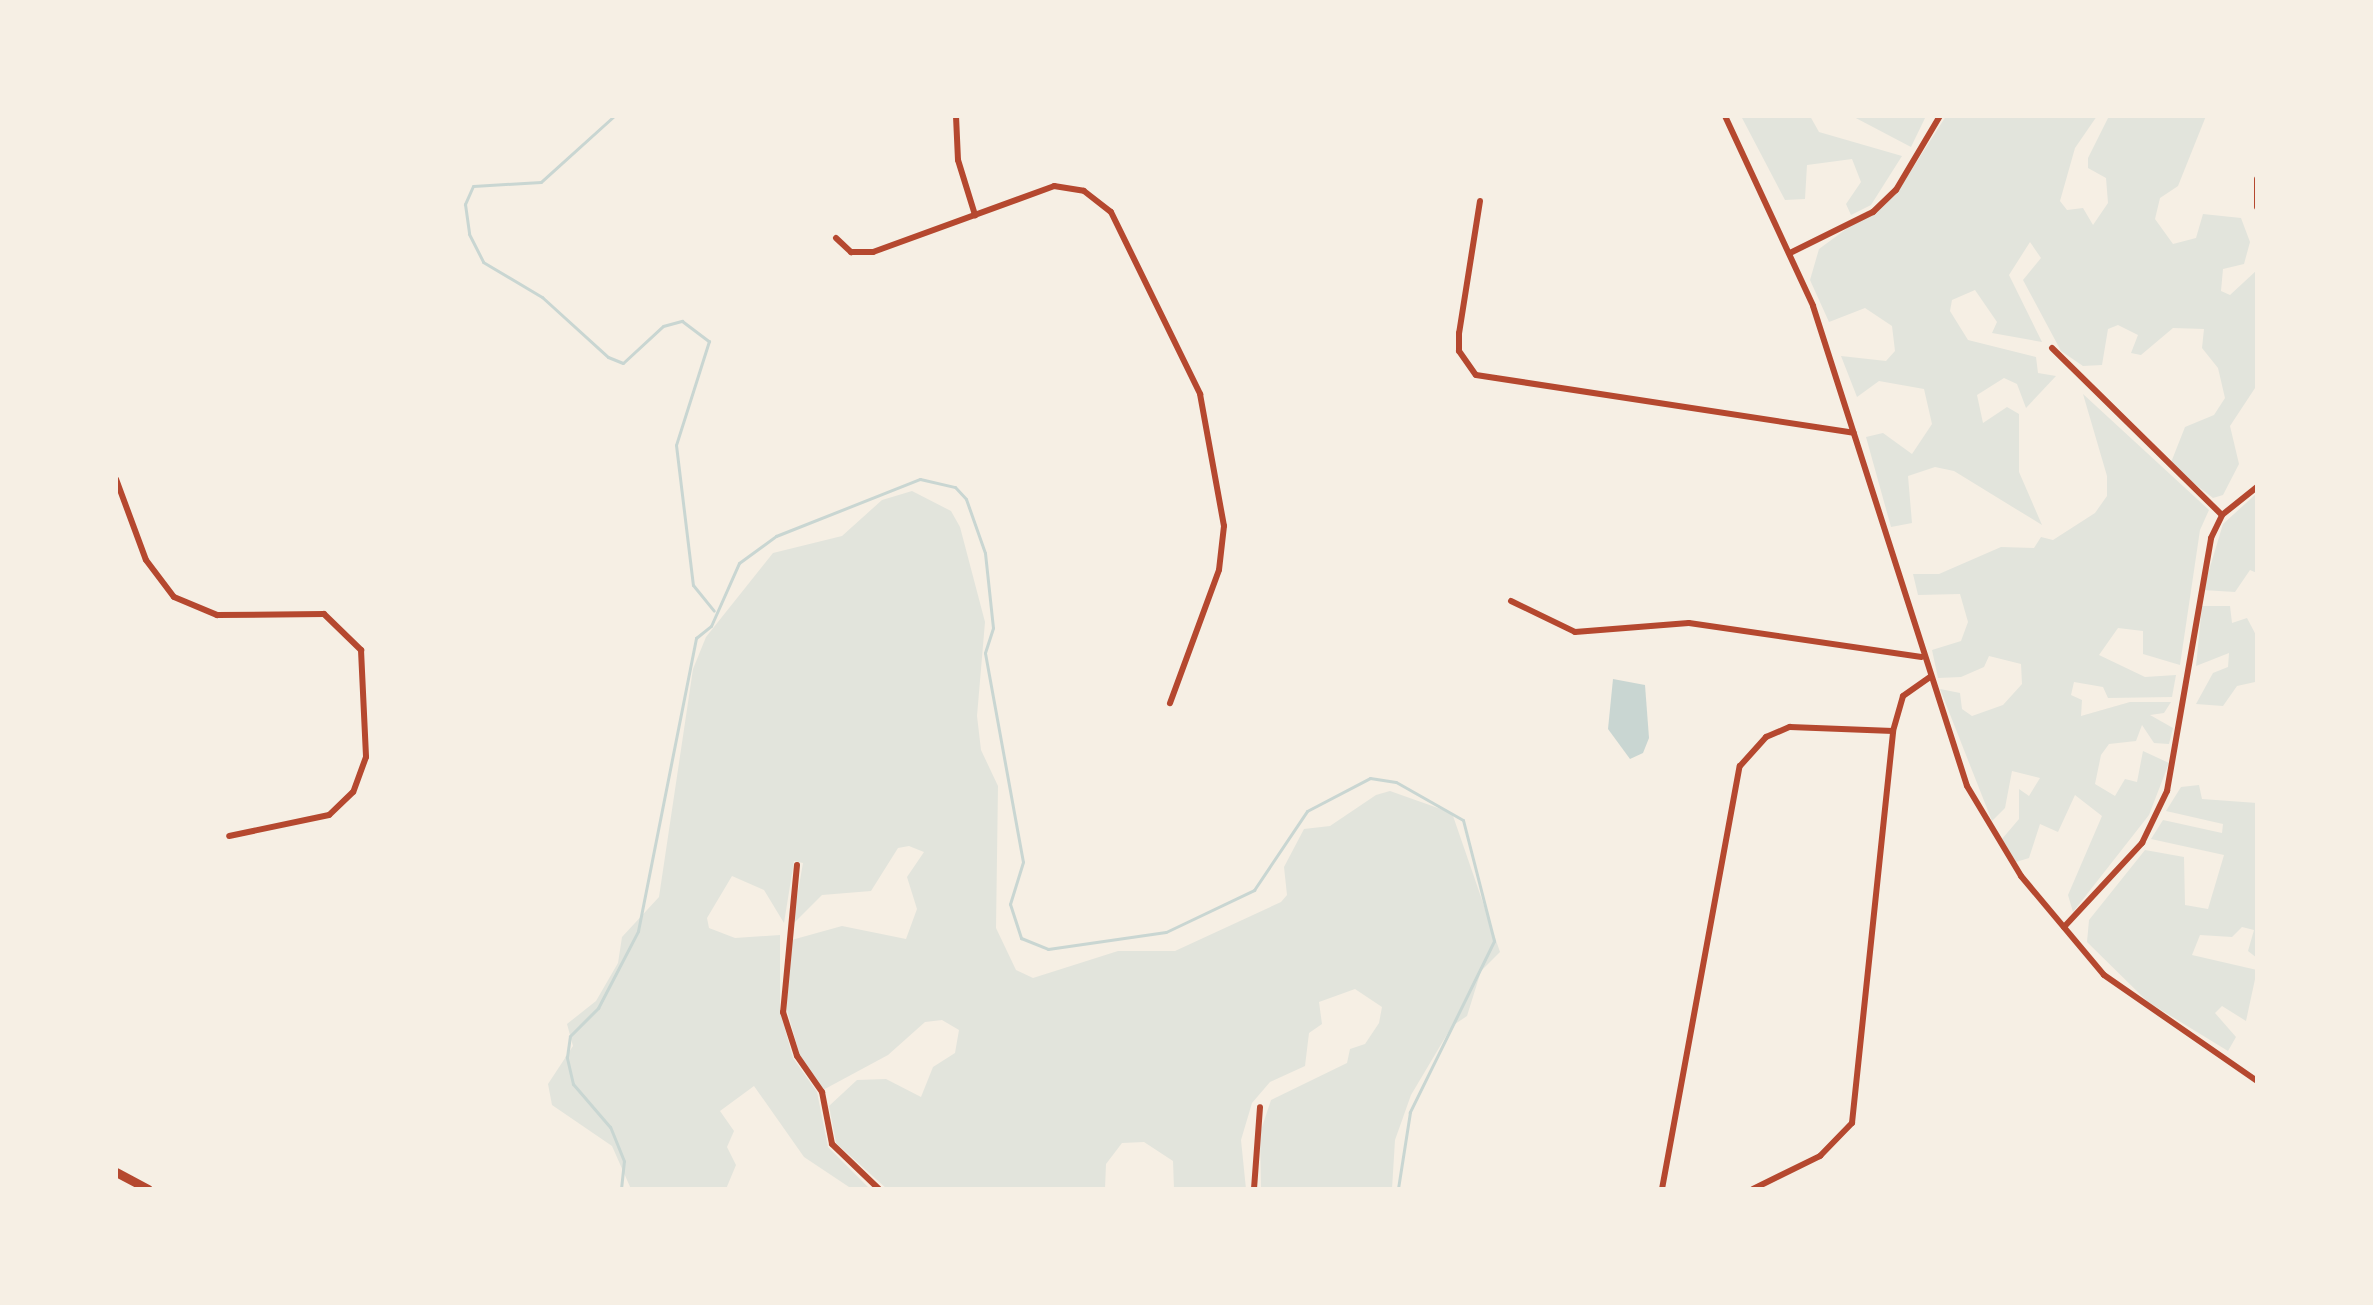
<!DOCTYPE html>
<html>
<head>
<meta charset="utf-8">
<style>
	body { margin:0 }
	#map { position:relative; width:2373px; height:1305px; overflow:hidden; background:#f6efe4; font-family:"Source Sans 3",sans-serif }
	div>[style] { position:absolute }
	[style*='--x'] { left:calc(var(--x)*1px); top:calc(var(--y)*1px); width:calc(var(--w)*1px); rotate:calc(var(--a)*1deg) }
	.green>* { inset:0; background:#e2e4dc }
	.water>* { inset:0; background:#c9d6d2 }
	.stream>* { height:3px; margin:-1.5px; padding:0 1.5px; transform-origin:1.5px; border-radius:1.5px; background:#c9d6d2 }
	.minor>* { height:6px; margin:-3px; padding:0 3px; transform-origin:3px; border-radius:3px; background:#b5482f }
	.trunk>* { height:9px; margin:-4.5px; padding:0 4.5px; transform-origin:4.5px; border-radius:4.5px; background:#b5482f }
	span { translate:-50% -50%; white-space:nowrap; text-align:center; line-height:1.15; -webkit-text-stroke:6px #f6efe4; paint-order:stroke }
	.frame { position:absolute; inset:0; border:118px solid #f6efe4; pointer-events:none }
</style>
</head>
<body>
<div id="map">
	<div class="green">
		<i style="clip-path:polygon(1741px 116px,1810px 116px,1819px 132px,1902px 156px,1871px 205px,1851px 215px,1846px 204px,1861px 182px,1852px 159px,1807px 165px,1805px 199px,1785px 200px)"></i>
		<i style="clip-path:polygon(1852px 116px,1926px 116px,1911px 147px)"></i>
		<i style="clip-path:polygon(1946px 116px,2097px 116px,2075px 148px,2060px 201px,2067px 210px,2083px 208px,2093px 225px,2108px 203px,2106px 178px,2088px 168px,2088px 158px,2109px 116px,2206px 116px,2178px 186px,2160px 198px,2155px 219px,2173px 244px,2196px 238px,2203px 214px,2241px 218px,2250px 242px,2244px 264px,2223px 269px,2221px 291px,2230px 295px,2257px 270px,2257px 385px,2230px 426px,2239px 464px,2223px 495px,2213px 498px,2170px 465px,2185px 427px,2214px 415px,2225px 398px,2218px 368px,2202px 348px,2204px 329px,2173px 328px,2141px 355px,2131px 353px,2138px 335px,2118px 325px,2108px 329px,2102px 365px,2083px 366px,2061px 351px,2023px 280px,2041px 258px,2030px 242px,2009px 275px,2042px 342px,1992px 333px,1997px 322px,1975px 290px,1952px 300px,1950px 311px,1968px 340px,2036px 357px,2038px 373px,2056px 376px,2026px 408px,2017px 384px,2004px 378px,1977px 395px,1983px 423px,2007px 407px,2019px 414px,2019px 472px,2042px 525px,1954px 471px,1935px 467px,1908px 476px,1912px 523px,1891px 527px,1866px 437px,1883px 433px,1912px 454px,1932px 424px,1924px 389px,1879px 381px,1857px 397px,1841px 356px,1886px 361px,1895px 351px,1892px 326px,1865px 308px,1829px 322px,1810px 280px,1819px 249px,1898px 191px)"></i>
		<i style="clip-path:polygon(2083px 394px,2209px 510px,2200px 530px,2180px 665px,2143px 654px,2143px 631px,2118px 628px,2099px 655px,2145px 677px,2176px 675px,2172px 697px,2108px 698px,2103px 687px,2074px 682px,2071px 695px,2082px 700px,2081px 716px,2130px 702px,2171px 702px,2164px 713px,2150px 715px,2173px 728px,2169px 744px,2154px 743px,2142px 725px,2136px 741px,2109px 744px,2101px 755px,2095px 784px,2115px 796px,2125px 779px,2137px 782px,2143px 751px,2169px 763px,2149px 815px,2073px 912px,2068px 895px,2102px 816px,2075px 795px,2058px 832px,2040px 824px,2029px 858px,2016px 862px,2002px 839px,2019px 819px,2019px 789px,2029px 796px,2040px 778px,2012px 771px,2005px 808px,1992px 821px,1940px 689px,1960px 693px,1962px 709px,1972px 716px,2003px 705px,2022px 684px,2021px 664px,1989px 656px,1984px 667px,1961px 677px,1938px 678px,1932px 650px,1961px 641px,1968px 622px,1960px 594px,1918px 595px,1913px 574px,1939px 574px,2001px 547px,2034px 548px,2041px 537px,2053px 540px,2095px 513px,2107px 496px,2107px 476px)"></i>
		<i style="clip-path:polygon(912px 491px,951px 511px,960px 527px,985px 622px,977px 716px,981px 750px,998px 786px,996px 928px,1016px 970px,1033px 978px,1118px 951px,1175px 951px,1281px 902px,1287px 895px,1284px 867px,1304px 829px,1330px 826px,1376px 795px,1390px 791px,1452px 813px,1500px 952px,1481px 971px,1467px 1016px,1452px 1026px,1411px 1095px,1395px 1140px,1392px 1189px,1261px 1189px,1260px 1133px,1271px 1100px,1347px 1063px,1350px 1049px,1365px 1044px,1379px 1023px,1382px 1007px,1355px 989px,1319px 1002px,1322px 1024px,1309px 1033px,1305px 1066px,1270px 1082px,1252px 1103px,1241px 1140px,1246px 1189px,1174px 1189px,1173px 1161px,1144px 1142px,1122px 1143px,1106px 1164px,1105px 1189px,887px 1189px,836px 1143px,829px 1106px,857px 1080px,886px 1079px,921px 1097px,933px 1067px,955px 1053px,959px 1030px,942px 1020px,925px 1022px,888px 1055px,823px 1090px,800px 1056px,787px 1010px,788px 941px,842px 926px,906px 939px,917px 909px,907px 877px,924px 852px,909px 846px,898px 848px,871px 891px,822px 895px,792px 925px,803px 863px,794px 861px,784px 923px,764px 890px,732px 876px,707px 918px,709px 928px,735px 938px,780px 935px,780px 1011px,793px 1058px,817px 1092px,828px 1147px,870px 1189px,852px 1189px,804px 1157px,754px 1086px,720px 1111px,734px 1131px,727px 1147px,736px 1165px,726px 1189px,631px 1189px,612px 1146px,552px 1105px,548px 1084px,573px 1046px,567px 1024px,596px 1001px,618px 963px,622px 937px,659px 897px,693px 669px,706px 637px,773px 553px,842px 536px,882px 500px)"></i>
		<i style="clip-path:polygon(2257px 493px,2257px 573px,2250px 570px,2235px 592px,2203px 590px,2223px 524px)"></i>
		<i style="clip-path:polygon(2202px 606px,2230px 606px,2232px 623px,2247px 618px,2257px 637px,2257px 689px,2255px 682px,2237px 686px,2223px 706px,2196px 704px,2213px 673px,2228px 667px,2229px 653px,2196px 666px)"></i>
		<i style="clip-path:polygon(2199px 785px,2202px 799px,2257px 803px,2257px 958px,2248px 951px,2254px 930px,2242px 927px,2232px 937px,2200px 935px,2192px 955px,2257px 970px,2246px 1021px,2222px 1006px,2215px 1013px,2236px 1037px,2228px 1051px,2148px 1002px,2087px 942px,2089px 920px,2145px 850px,2184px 857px,2185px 905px,2208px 909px,2224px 855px,2151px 839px,2163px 820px,2222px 833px,2223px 824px,2166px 811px,2181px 787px)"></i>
	</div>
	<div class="water">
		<i style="clip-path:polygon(1613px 679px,1645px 685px,1649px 738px,1643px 753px,1630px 759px,1608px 729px)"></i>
	</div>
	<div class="stream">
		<i style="--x:614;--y:116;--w:98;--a:137.9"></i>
		<i style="--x:541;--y:182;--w:68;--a:176.6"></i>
		<i style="--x:473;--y:186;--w:20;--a:114"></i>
		<i style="--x:465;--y:204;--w:30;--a:82"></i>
		<i style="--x:469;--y:234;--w:31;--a:63"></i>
		<i style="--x:483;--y:262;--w:69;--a:30.7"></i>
		<i style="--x:542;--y:297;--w:89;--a:42.3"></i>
		<i style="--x:608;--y:357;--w:16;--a:22"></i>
		<i style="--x:623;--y:363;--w:54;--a:-42.8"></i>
		<i style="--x:663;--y:326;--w:20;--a:-15"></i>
		<i style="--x:682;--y:321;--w:34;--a:37"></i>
		<i style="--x:709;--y:341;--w:109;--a:107.6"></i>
		<i style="--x:676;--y:445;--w:141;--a:83.1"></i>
		<i style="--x:693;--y:585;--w:33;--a:51"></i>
		<i style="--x:621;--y:1189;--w:28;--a:-84"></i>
		<i style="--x:624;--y:1161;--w:37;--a:-112"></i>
		<i style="--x:610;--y:1127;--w:57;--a:-130.7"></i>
		<i style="--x:573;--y:1084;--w:28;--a:-103"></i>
		<i style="--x:567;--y:1057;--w:21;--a:-82"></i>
		<i style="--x:570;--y:1036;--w:40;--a:-45"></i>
		<i style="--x:598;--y:1008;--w:87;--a:-62.5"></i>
		<i style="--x:638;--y:931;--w:299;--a:-78.8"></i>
		<i style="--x:696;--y:638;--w:19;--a:-39"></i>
		<i style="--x:711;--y:626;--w:69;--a:-66"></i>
		<i style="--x:739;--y:563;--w:46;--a:-36.1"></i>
		<i style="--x:776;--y:536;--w:155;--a:-21.6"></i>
		<i style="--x:920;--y:479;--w:36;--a:13"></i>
		<i style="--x:955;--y:487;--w:16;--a:47"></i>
		<i style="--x:966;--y:499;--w:57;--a:70.6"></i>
		<i style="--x:985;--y:553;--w:75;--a:83.9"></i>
		<i style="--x:993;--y:628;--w:26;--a:108"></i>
		<i style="--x:985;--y:653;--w:212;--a:79.7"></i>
		<i style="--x:1023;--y:862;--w:44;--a:107.2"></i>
		<i style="--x:1010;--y:904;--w:36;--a:72"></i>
		<i style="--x:1021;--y:938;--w:29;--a:22"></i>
		<i style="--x:1048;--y:949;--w:119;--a:-8.2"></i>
		<i style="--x:1166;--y:932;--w:98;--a:-25.5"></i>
		<i style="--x:1254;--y:890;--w:95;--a:-56.1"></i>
		<i style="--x:1307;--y:811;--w:71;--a:-27.6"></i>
		<i style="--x:1370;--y:778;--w:26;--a:9"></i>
		<i style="--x:1396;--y:782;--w:77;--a:29.6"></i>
		<i style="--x:1463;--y:820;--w:125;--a:75.6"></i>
		<i style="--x:1494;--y:941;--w:191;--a:116.2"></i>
		<i style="--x:1410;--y:1112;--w:78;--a:98.9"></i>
	</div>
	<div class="minor">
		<i style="--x:956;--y:116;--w:44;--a:87.4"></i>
		<i style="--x:958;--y:160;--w:58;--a:72.8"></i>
		<i style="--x:1725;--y:116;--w:209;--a:65.1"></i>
		<i style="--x:1813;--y:306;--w:504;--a:72.21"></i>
		<i style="--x:1967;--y:786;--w:105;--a:59"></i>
		<i style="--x:2021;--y:876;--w:129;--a:50"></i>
		<i style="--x:2104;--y:975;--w:186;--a:34.7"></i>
		<i style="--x:2257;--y:179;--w:28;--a:90"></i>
		<i style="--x:1480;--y:201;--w:134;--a:99"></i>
		<i style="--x:1459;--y:333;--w:18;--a:90"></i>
		<i style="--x:1459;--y:351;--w:29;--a:55"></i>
		<i style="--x:1476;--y:375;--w:382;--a:8.7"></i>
		<i style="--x:836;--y:238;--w:21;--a:43"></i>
		<i style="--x:851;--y:252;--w:22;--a:0"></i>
		<i style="--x:873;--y:252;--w:193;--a:-20"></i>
		<i style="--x:1054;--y:186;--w:30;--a:9"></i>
		<i style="--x:1084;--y:191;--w:34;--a:38"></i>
		<i style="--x:1111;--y:212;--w:203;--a:63.9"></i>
		<i style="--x:1200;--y:394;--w:134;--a:79.7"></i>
		<i style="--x:1224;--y:526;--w:44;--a:96.5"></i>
		<i style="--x:1219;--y:570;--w:142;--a:110.2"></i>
		<i style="--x:1790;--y:253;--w:93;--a:-26.3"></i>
		<i style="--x:1873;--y:212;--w:32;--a:-44"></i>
		<i style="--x:1896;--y:190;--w:86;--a:-59.3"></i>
		<i style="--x:2052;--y:348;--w:238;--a:44.5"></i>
		<i style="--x:116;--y:479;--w:86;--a:69.7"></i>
		<i style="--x:146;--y:560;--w:46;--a:52.9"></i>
		<i style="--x:174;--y:597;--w:47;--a:22.7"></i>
		<i style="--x:217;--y:615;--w:107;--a:-0.5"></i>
		<i style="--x:324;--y:614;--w:52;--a:44.2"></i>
		<i style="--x:361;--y:650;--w:107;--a:87.3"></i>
		<i style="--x:366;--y:757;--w:37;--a:110"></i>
		<i style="--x:353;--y:792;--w:33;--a:136"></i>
		<i style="--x:329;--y:815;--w:102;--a:168.1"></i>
		<i style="--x:1511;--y:601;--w:71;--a:25.8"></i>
		<i style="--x:1575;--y:632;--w:114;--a:-4.5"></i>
		<i style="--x:1689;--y:623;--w:235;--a:8.3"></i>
		<i style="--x:797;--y:865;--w:148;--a:95.4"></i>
		<i style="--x:783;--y:1012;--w:46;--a:72.3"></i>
		<i style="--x:797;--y:1056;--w:44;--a:55.2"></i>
		<i style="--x:822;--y:1092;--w:53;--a:79.1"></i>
		<i style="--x:832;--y:1144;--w:65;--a:43.8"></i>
		<i style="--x:2064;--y:927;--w:115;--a:-47.1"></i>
		<i style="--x:2142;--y:843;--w:58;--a:-64.3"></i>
		<i style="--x:2167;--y:791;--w:257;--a:-80.1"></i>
		<i style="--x:2211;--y:538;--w:25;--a:-64"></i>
		<i style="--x:2222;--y:515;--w:45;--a:-38.7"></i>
		<i style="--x:1254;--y:1189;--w:82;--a:-85.8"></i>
		<i style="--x:1662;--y:1189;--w:430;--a:-79.6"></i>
		<i style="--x:1740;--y:766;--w:39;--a:-48"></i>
		<i style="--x:1766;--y:737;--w:26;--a:-23"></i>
		<i style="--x:1790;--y:727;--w:103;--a:2.2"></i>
		<i style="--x:1753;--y:1189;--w:75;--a:-26.2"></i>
		<i style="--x:1820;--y:1156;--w:46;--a:-45.9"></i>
		<i style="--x:1852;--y:1123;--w:394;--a:-84"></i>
		<i style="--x:1893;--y:731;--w:36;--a:-74"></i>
		<i style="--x:1903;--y:696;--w:33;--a:-35"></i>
	</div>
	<div class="trunk">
		<i style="--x:116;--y:1172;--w:36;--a:28"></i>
	</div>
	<div class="frame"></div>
</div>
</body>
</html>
